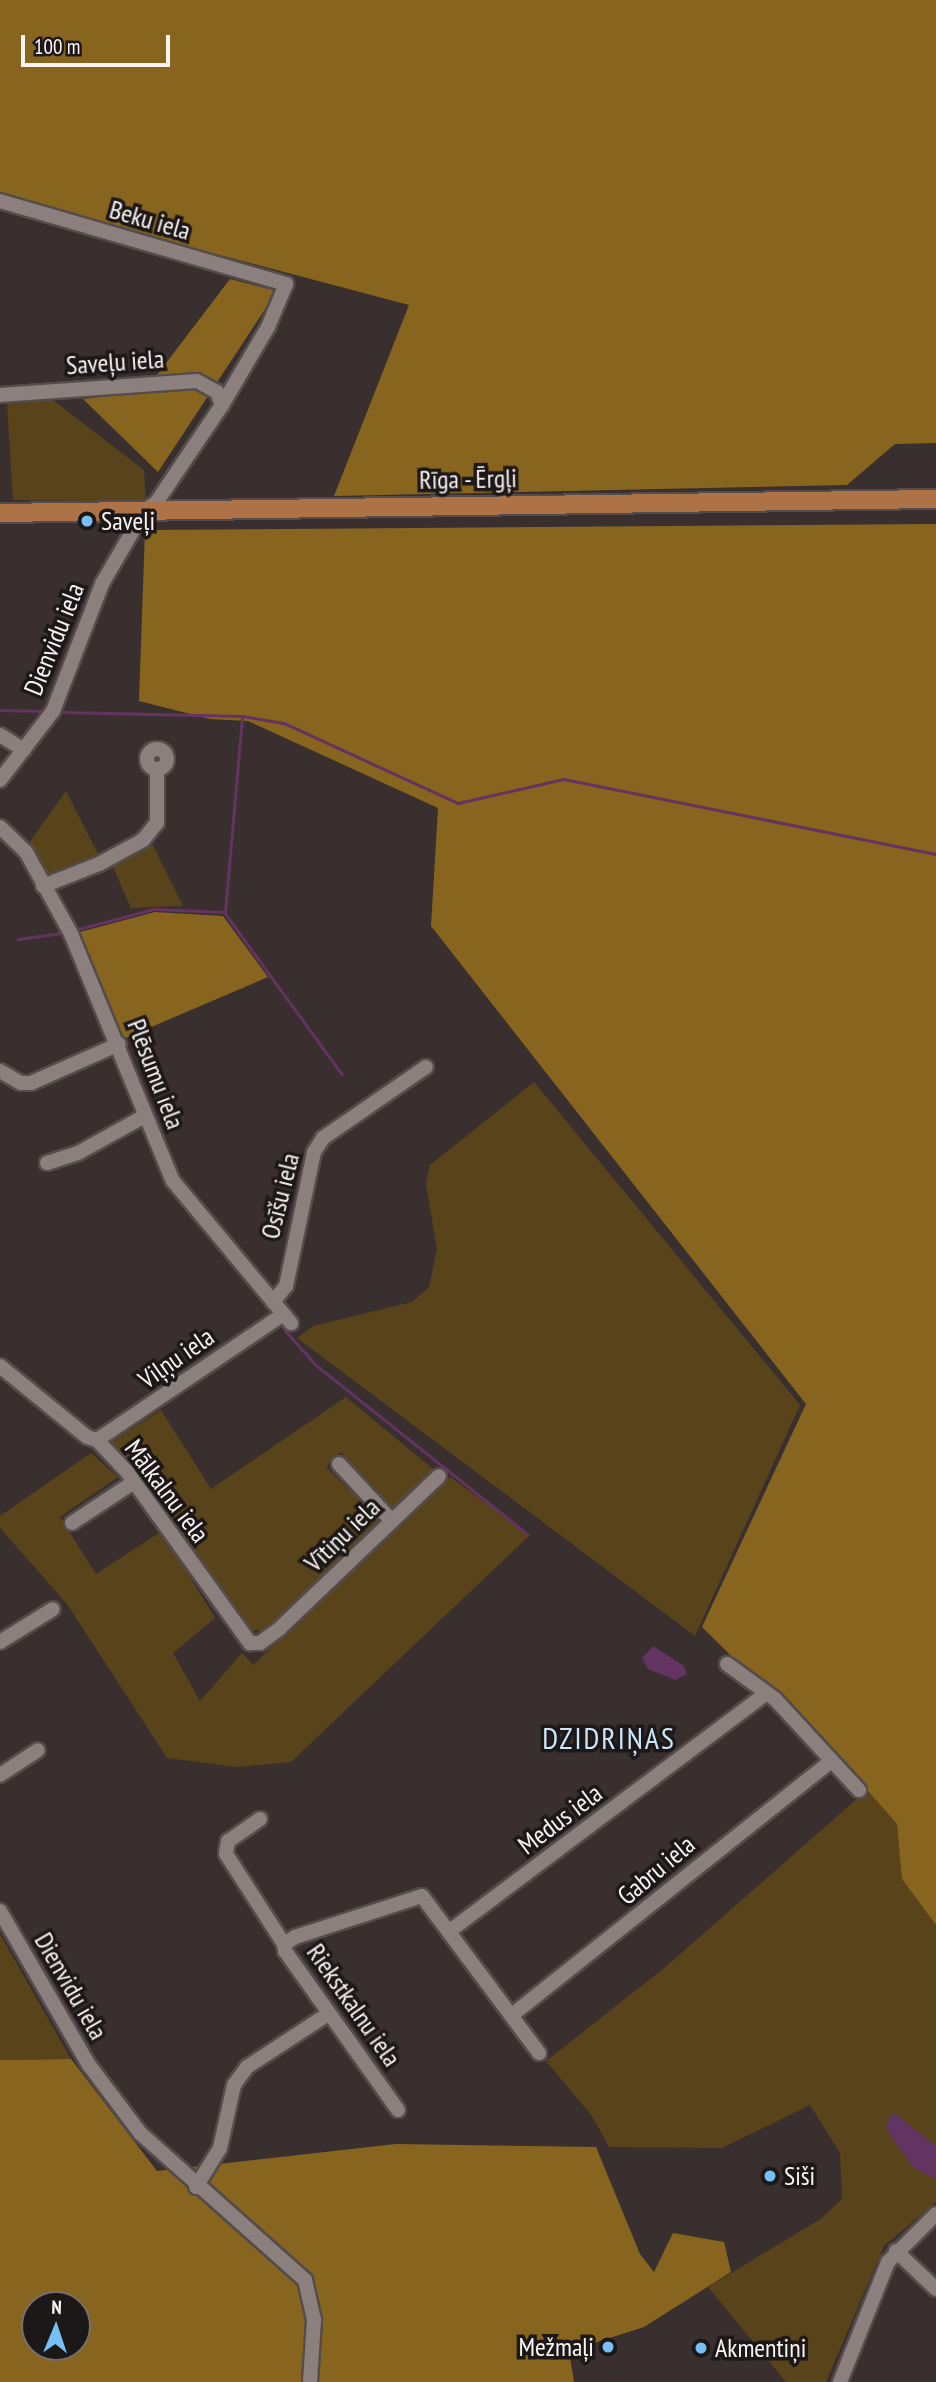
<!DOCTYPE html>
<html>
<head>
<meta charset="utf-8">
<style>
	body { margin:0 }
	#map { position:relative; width:936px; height:2382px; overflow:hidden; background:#392f2e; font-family:"PT Sans Narrow",sans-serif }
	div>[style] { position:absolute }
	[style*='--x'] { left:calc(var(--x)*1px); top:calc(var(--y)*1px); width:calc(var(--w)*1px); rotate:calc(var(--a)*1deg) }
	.green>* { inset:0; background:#58431a }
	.forest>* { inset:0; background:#88651e }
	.water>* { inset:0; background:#633362 }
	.stream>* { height:2.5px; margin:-1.25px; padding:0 1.25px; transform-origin:1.25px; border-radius:1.25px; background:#633362 }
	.roads { filter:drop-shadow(2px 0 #544c4b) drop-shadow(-2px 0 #544c4b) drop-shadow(0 2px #544c4b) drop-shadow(0 -2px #544c4b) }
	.minor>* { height:14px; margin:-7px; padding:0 7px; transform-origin:7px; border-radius:7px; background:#8c807f }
	.minor>.ring { margin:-7px; padding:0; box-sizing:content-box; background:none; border:14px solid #8c807f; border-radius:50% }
	.major>* { height:18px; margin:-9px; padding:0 9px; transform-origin:9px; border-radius:9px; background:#ae7247 }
	.dots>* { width:19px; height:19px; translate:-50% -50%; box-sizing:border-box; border:4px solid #1d1818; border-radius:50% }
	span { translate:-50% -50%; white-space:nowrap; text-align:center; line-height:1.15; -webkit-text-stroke:7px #1d1818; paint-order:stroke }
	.street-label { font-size:26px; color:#f9f3f2 }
	.poi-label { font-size:26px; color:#f9f3f2 }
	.left { translate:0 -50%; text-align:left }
	.right { translate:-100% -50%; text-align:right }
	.quarter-label { font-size:30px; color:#cce6fc; letter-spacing:2px }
	.north { position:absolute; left:21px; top:2291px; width:70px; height:70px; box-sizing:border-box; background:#1d1818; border:2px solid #75706f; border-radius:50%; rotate:2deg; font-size:19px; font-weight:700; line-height:28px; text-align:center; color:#f9f3f2 }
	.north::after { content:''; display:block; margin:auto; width:24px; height:32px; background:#76c0f7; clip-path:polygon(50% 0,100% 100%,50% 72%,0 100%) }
	.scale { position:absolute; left:21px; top:35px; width:149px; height:32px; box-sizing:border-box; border:4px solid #f9f3f2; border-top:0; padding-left:9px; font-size:21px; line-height:24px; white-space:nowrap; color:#f9f3f2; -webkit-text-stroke:5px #1d1818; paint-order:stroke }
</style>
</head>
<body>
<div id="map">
	<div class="green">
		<i style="clip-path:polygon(53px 400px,144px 470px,146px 502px,13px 500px,7px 404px)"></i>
		<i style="clip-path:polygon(66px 791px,101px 860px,52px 881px,29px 843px)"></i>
		<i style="clip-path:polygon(153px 845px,183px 906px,131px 908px,112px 865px)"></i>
		<i style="clip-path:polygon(534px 1082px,800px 1405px,695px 1636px,297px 1338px,313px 1326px,412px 1302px,429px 1287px,437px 1249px,426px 1184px,430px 1165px)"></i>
		<i style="clip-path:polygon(346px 1397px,433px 1469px,392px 1510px,341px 1452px,326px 1467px,380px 1520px,265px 1631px,242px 1629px,111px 1442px,161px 1410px,211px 1489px)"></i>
		<i style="clip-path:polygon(91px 1453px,118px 1477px,60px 1517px,96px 1574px,162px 1531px,215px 1618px,173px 1653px,200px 1701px,242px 1653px,253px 1665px,450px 1477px,530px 1535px,291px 1762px,237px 1767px,167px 1758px,67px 1604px,0 1528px,0 1516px)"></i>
		<i style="clip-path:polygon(867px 1790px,897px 1824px,903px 1879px,936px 1925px,936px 2202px,884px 2246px,826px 2382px,786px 2382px,708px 2287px,822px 2218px,842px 2199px,840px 2153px,810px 2105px,722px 2148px,609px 2147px,592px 2116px,546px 2061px,663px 1969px)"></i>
		<i style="clip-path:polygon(0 1934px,71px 2059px,0 2060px)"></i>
	</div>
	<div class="forest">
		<i style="clip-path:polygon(0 0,936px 0,936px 443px,895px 444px,847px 485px,334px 496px,409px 305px,0 197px)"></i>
		<i style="clip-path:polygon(230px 279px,277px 291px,158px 472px,83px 399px,144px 392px)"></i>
		<i style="clip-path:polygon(936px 524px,936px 1925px,902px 1879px,897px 1824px,867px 1790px,702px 1627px,806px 1404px,431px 926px,438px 808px,248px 721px,210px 719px,139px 701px,145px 530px)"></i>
		<i style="clip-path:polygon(155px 912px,223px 916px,268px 977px,121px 1040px,76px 933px)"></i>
		<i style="clip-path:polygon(evenodd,71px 2059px,157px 2171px,396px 2144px,596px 2147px,640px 2254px,654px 2272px,673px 2233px,724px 2242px,731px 2272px,644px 2327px,569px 2351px,574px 2382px,0 2382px,0 2060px,71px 2059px,35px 2305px,77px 2305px,77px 2347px,35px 2347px,35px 2305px)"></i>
	</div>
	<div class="water">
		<i style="clip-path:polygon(653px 1646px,684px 1666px,687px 1674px,675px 1680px,648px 1669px,642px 1658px)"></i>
		<i style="clip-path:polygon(893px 2112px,936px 2146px,936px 2179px,913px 2167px,892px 2138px,886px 2127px)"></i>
	</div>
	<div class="stream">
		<i style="--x:0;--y:710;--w:45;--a:1.3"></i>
		<i style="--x:64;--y:712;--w:178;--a:1.3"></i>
		<i style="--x:242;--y:716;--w:43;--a:9.5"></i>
		<i style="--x:284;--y:723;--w:192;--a:24.7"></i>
		<i style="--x:458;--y:803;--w:109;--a:-12.8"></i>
		<i style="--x:564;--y:779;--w:379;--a:11.4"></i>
		<i style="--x:225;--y:913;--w:199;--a:54"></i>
		<i style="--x:78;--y:929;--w:79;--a:-14.7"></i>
		<i style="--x:154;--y:909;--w:71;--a:2.4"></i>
		<i style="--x:225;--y:912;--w:196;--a:-85"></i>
		<i style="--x:18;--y:939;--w:44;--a:-7.8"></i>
		<i style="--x:285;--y:1330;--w:47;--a:48.5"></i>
		<i style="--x:316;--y:1365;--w:268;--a:38.6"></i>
	</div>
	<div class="roads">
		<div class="minor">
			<i style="--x:0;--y:201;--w:298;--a:16.2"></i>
			<i style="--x:286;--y:284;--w:47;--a:112.7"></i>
			<i style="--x:268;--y:327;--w:91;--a:120.5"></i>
			<i style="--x:222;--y:405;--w:118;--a:124"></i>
			<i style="--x:156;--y:503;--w:13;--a:148"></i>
			<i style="--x:145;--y:510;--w:86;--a:120.2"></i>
			<i style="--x:102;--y:584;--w:136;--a:111.1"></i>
			<i style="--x:53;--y:711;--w:87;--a:127.5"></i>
			<i style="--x:0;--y:395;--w:197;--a:-4.1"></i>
			<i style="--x:197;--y:381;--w:23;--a:29"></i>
			<i style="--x:217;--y:392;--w:14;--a:69"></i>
			<i style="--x:0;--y:735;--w:28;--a:32"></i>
			<i class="ring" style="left:147px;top:749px;width:6px;height:6px"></i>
			<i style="--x:0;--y:827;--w:36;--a:44"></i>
			<i style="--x:26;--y:852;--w:94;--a:61.2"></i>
			<i style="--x:71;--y:934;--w:267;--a:67.6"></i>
			<i style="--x:173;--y:1181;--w:185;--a:50.3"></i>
			<i style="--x:43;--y:886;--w:60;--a:-21.4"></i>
			<i style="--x:99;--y:864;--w:50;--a:-28.6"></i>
			<i style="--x:143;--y:840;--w:22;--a:-51"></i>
			<i style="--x:157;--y:823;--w:52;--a:-90"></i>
			<i style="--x:0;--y:1071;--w:24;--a:30"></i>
			<i style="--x:21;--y:1083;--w:10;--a:0"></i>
			<i style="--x:31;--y:1083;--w:96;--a:-23.9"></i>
			<i style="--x:47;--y:1163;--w:33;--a:-18"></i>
			<i style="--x:78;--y:1153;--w:74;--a:-29"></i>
			<i style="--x:273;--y:1302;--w:21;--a:-51"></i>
			<i style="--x:286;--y:1286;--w:137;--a:-78.2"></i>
			<i style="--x:314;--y:1152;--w:17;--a:-57"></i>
			<i style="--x:323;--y:1138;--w:125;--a:-34.6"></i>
			<i style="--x:0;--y:1366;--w:112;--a:39.2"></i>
			<i style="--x:87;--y:1437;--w:10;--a:17"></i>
			<i style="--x:97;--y:1440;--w:44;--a:46.8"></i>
			<i style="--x:127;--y:1472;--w:211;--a:54.3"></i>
			<i style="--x:250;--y:1643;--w:10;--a:0"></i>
			<i style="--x:260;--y:1643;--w:24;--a:-36"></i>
			<i style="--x:279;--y:1629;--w:221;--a:-43.7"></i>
			<i style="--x:97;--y:1440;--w:223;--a:-34"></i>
			<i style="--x:339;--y:1464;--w:78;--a:47.1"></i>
			<i style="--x:72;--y:1523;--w:74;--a:-33.5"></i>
			<i style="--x:0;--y:1642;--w:62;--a:-31.9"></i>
			<i style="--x:727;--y:1664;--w:59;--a:36.1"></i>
			<i style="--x:775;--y:1699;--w:124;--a:47.3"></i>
			<i style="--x:0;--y:1775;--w:45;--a:-33.3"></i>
			<i style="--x:260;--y:1819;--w:39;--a:145"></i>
			<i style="--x:228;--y:1841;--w:13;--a:99"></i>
			<i style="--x:226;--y:1854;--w:107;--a:57.2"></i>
			<i style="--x:0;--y:1911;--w:178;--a:60"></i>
			<i style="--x:89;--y:2065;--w:85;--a:53.1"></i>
			<i style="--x:140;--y:2133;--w:221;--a:41.7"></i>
			<i style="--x:305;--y:2280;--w:41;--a:77.3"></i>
			<i style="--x:314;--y:2320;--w:62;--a:93.7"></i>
			<i style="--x:451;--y:1930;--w:393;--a:-36.9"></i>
			<i style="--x:512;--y:2015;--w:408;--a:-38.5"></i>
			<i style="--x:398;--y:2110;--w:195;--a:-125.4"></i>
			<i style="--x:285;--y:1951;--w:7;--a:-98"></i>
			<i style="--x:284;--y:1944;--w:13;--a:-32"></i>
			<i style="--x:295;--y:1937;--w:133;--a:-17.9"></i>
			<i style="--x:422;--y:1896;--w:196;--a:53.3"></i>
			<i style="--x:196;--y:2187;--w:46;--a:-58.4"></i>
			<i style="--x:220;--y:2148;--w:65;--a:-77.5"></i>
			<i style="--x:234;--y:2085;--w:22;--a:-54"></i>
			<i style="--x:247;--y:2067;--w:97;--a:-33.2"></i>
			<i style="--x:896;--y:2251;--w:55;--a:43.5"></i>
			<i style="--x:840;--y:2382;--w:129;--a:-68.2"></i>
			<i style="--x:888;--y:2262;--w:68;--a:-45"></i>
		</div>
		<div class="major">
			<i style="--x:0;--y:513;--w:936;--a:-0.86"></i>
		</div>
	</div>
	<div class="dots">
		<i style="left:87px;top:521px;background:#76c0f7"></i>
		<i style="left:770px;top:2176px;background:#76c0f7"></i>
		<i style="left:608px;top:2347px;background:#76c0f7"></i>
		<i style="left:701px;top:2348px;background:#76c0f7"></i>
	</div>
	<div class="street-label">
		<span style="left:150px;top:220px;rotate:16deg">Beku iela</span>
		<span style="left:115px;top:362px;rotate:-4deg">Saveļu iela</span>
		<span style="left:468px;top:479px;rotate:-1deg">Rīga - Ērgļi</span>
		<span style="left:54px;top:639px;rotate:-68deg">Dienvidu iela</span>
		<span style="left:156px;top:1074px;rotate:69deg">Plēsumu iela</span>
		<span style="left:280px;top:1196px;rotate:-76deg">Osīšu iela</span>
		<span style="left:176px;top:1358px;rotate:-35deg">Viļņu iela</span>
		<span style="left:167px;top:1491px;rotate:53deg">Mālkalnu iela</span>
		<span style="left:342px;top:1535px;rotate:-44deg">Vītiņu iela</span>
		<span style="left:560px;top:1819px;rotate:-37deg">Medus iela</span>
		<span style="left:656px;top:1870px;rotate:-40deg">Gabru iela</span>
		<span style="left:71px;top:1986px;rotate:60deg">Dienvidu iela</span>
		<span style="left:354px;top:2005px;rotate:55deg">Riekstkalnu iela</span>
	</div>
	<div class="poi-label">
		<span class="left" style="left:101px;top:521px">Saveļi</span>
		<span class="left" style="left:784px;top:2176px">Siši</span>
		<span class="right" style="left:594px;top:2347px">Mežmaļi</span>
		<span class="left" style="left:715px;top:2348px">Akmentiņi</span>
	</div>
	<div class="quarter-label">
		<span style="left:609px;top:1738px">DZIDRIŅAS</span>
	</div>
	<div class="north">N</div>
	<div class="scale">100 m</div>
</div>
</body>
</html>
